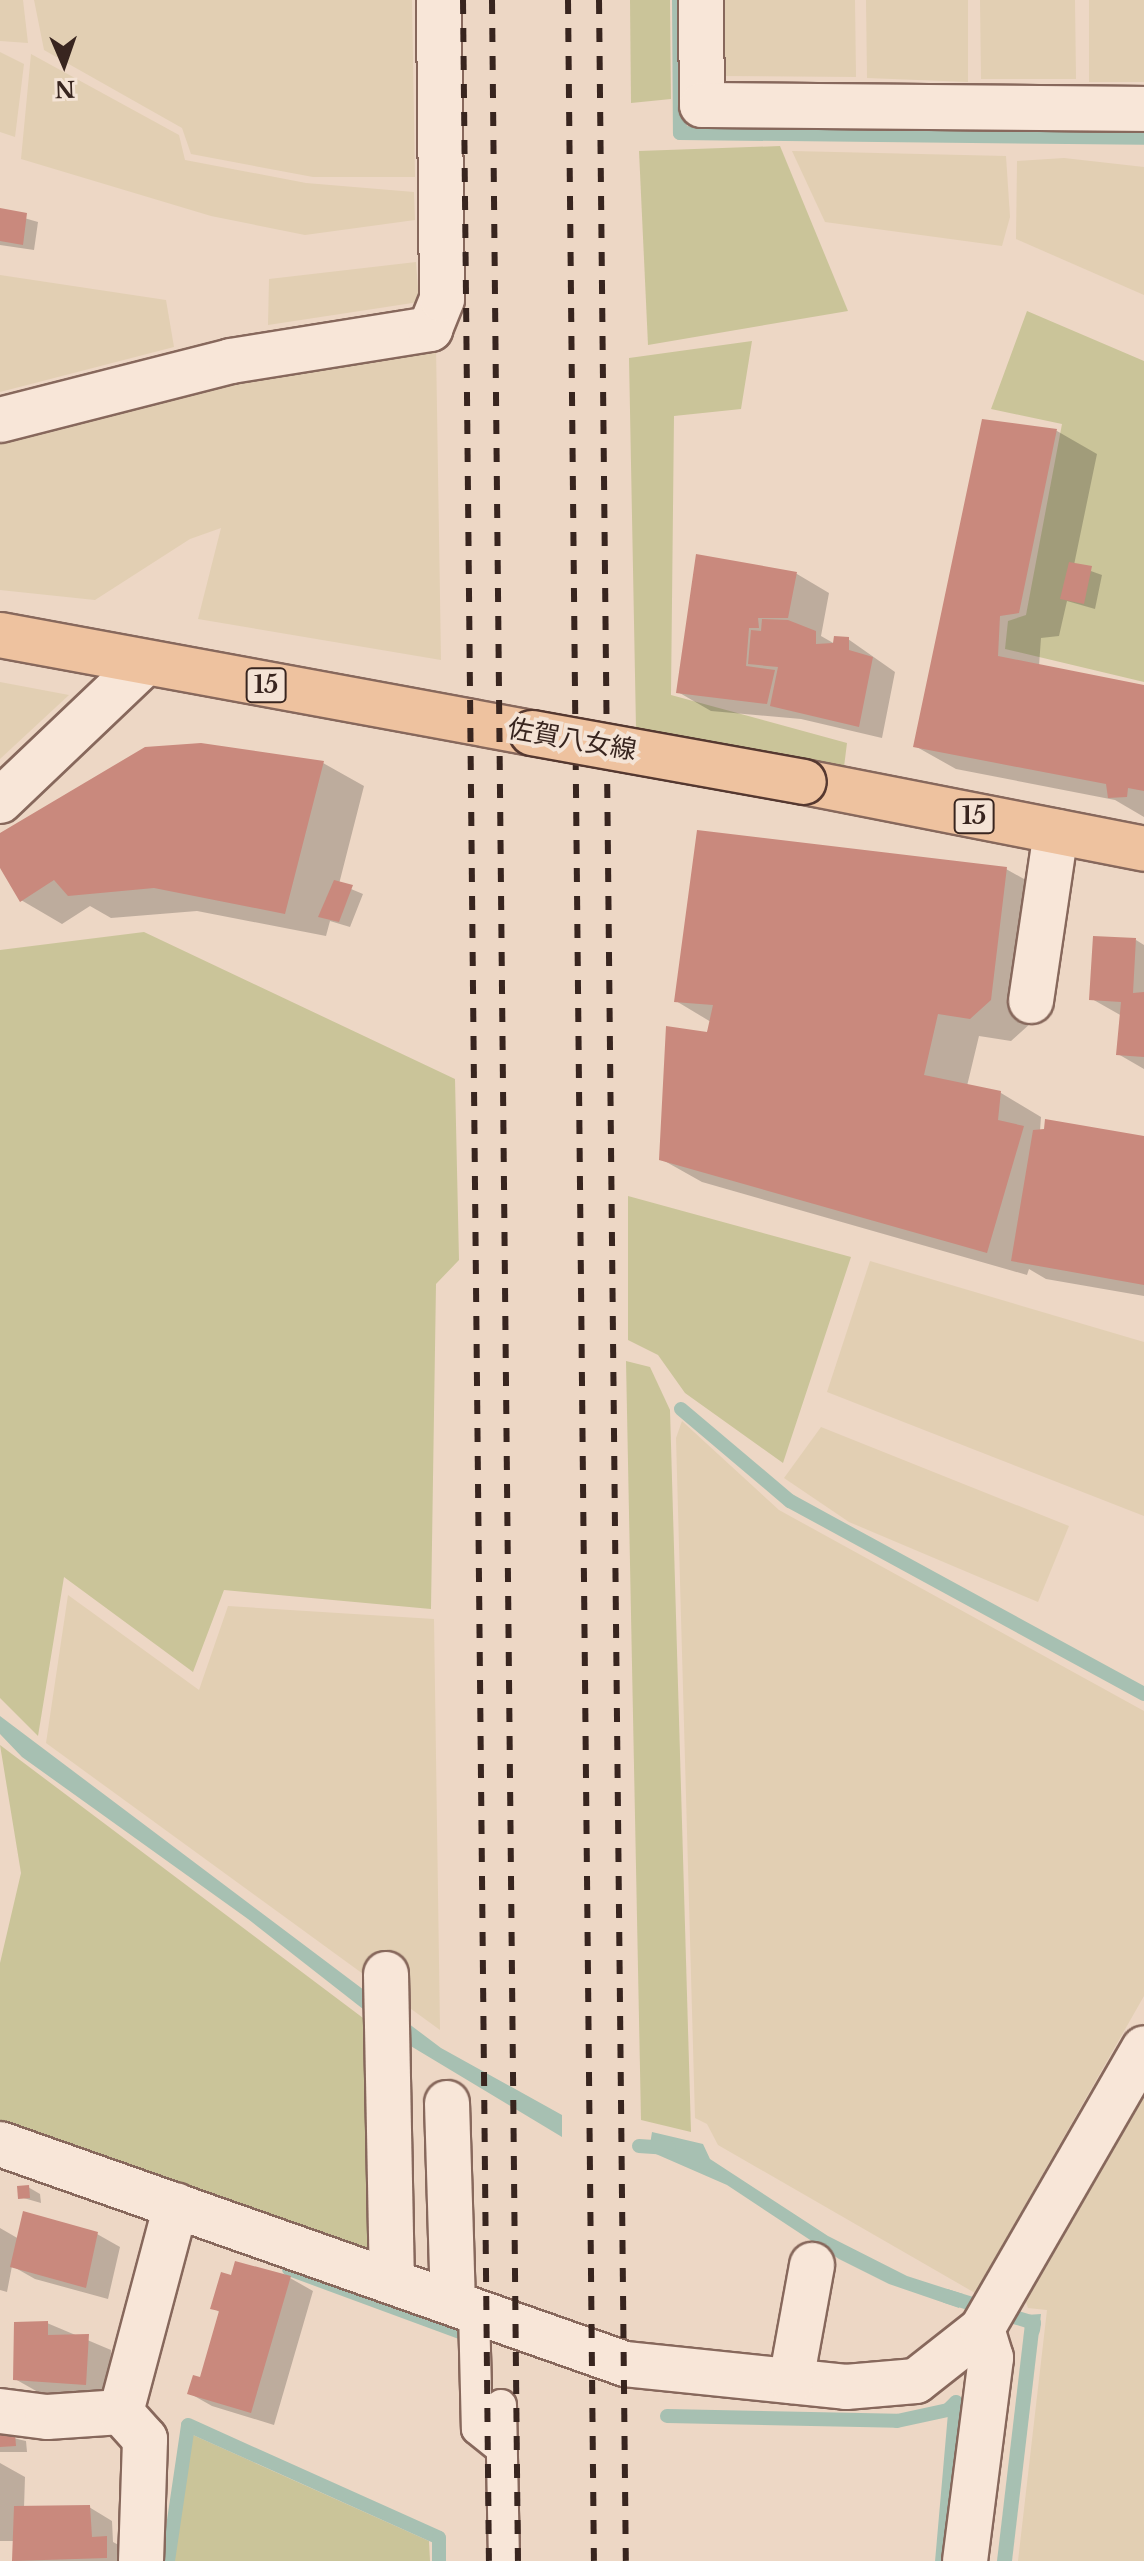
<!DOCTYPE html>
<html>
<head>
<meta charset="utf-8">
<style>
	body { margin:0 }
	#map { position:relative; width:1144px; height:2561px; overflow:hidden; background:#edd7c5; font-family:"Libre Baskerville","Noto Sans JP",serif }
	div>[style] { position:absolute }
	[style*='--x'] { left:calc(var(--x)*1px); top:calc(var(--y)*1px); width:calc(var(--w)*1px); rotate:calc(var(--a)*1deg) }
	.farmland>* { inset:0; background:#e2cfb3 }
	.green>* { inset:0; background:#cac499 }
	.water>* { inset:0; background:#a7c0b2 }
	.shadow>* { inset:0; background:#0003 }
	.stream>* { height:14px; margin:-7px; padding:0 7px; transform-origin:7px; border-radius:7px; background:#a7c0b2 }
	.building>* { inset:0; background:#c9897d }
	.roads { filter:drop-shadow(2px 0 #87685c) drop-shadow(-2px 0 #87685c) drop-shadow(0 2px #87685c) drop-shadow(0 -2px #87685c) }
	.lane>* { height:30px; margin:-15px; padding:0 15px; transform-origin:15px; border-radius:15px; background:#f8e6d8 }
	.street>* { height:44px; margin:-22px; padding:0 22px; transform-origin:22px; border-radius:22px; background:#f8e6d8 }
	.primary>* { height:44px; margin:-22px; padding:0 22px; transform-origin:22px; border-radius:22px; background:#eec29f }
	.rail>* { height:6px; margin-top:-3px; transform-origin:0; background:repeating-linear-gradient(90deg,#38251f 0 14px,transparent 0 28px) }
	.bridges { filter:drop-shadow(2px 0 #553830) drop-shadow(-2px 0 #553830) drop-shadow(0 2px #553830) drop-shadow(0 -2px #553830) }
	.primary-bridge>* { height:44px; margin:-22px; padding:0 22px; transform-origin:22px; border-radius:22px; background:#eec29f }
	span { translate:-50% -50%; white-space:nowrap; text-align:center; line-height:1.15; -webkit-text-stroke:8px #f4e3d5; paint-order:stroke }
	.shield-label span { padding:2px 6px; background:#f4e3d5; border:2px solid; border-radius:6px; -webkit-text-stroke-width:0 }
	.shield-label { font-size:24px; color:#38251f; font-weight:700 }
	.street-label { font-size:26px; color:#38251f }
	.north { position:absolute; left:24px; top:24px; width:80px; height:80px; -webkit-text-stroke:6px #f4e3d5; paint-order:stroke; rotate:178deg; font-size:22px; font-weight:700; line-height:32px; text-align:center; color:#38251f }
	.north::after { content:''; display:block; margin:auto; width:28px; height:36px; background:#38251f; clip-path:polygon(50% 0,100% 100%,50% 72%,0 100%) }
</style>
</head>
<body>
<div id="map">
	<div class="farmland">
		<i style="clip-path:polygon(0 0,23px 0,28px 43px,0 41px)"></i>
		<i style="clip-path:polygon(34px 0,412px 0,415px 177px,313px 177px,191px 154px,182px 128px,44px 50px)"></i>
		<i style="clip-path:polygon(715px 0,855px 0,856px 77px,716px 76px)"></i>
		<i style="clip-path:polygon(866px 0,968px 0,968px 82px,867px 78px)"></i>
		<i style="clip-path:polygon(980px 0,1075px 0,1076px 79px,981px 79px)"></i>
		<i style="clip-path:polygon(1089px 0,1144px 0,1144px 82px,1089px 82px)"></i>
		<i style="clip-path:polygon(0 52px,24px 64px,15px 137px,0 132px)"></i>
		<i style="clip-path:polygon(31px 54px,179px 135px,185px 160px,306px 183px,414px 192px,415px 220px,305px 235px,211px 216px,21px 159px)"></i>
		<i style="clip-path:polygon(792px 151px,1006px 156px,1010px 217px,1002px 246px,825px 222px)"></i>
		<i style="clip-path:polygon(1064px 158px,1144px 167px,1144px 295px,1016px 239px,1017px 161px)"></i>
		<i style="clip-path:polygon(416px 262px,419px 302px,268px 325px,269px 279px)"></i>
		<i style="clip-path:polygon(0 275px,166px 300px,174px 347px,0 392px)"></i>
		<i style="clip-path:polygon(436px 346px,441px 660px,198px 619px,221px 528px,190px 539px,95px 600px,0 590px,0 430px,87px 408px)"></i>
		<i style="clip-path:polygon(0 682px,69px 695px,0 759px)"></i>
		<i style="clip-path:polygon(870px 1261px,1144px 1342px,1144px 1516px,827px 1392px)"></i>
		<i style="clip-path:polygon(682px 1421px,779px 1510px,1144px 1711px,1144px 1996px,975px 2293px,718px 2145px,707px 2124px,695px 2118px,676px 1438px)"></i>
		<i style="clip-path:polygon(821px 1427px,1069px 1526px,1038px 1602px,849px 1522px,784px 1478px)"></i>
		<i style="clip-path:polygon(68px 1595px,199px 1690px,228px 1606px,434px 1619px,440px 2030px,46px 1743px)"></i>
		<i style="clip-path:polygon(1144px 2089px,1144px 2561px,1018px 2561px,1047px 2310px,1028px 2308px,1025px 2299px)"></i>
	</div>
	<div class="green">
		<i style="clip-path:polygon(630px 0,670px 0,671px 99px,631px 103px)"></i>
		<i style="clip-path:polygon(780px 146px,848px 311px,648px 345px,639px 151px)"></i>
		<i style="clip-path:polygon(1027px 311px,1144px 361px,1144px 682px,1005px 649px,1008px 621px,1026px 615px,1062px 424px,991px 409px)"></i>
		<i style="clip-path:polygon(752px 341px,741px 409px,674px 416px,671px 695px,847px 743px,843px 775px,636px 728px,629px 358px)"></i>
		<i style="clip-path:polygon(144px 932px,455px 1079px,459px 1260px,436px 1284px,431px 1609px,224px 1590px,193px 1672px,64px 1577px,38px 1736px,0 1698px,0 950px)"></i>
		<i style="clip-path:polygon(628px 1196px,851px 1257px,783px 1463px,685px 1393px,658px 1355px,628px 1340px)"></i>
		<i style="clip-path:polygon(626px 1361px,650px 1367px,670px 1410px,691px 2132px,641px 2120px)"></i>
		<i style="clip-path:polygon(0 1745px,375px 2027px,372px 2251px,0 2126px,0 1963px,21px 1873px)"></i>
		<i style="clip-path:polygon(193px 2435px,429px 2541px,430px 2561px,174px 2561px)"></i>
	</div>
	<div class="water">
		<i style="clip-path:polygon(0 1716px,441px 2048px,562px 2115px,562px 2137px,409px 2045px,248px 1919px,22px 1757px,0 1734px)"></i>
		<i style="clip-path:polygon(652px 2132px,703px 2144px,710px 2159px,828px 2236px,907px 2276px,963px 2294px,959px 2308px,889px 2284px,839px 2259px,727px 2185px,649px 2151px)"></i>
		<i style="clip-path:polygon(1041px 2314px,1012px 2561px,997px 2561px,1026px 2315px)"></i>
	</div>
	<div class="shadow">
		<i style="clip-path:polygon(0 211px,38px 222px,34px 250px,0 245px)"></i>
		<i style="clip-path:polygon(984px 421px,1057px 431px,1097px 454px,1074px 565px,1102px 575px,1095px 609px,1067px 601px,1059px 636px,1041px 638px,1039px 666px,1144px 687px,1144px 817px,1115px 800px,956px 769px,915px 746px)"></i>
		<i style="clip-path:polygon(698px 557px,797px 574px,829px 593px,821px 636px,835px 644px,848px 639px,895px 672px,882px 738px,801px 719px,711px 711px,678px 692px)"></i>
		<i style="clip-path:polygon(323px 763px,364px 786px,339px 884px,363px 894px,350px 927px,330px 921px,326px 936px,197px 911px,111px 918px,90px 906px,62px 924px,21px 900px,0 864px,0 836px)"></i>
		<i style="clip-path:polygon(1006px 869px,1047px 892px,1031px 1023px,1011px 1041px,979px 1036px,967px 1086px,1001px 1093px,1041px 1117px,1040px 1131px,1144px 1138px,1144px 1296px,1046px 1279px,1029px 1269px,1027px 1275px,702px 1182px,661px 1159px,711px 1022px,676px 1001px)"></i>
		<i style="clip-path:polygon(1136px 940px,1144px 945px,1144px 1069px,1118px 1054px,1122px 1016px,1092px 999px)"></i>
		<i style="clip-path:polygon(28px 2187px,40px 2194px,41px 2203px,20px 2197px)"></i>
		<i style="clip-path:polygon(0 2228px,19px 2239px,97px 2234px,120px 2247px,108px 2299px,35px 2279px,12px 2266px,7px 2292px,0 2290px)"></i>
		<i style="clip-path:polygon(290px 2278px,313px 2291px,274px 2425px,212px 2406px,189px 2393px,201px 2379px,221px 2313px,213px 2308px)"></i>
		<i style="clip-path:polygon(47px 2323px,111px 2350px,109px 2397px,38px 2392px,15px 2379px)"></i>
		<i style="clip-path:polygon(0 2435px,26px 2441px,27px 2452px,0 2452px)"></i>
		<i style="clip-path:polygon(0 2463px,25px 2477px,24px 2508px,89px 2507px,112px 2521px,113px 2542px,130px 2551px,130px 2561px,14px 2561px,15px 2541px,0 2541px)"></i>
	</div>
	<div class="stream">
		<i style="--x:679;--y:0;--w:133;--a:89.6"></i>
		<i style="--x:680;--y:133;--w:464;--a:0.6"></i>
		<i style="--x:681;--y:1409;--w:143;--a:40.2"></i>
		<i style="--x:790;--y:1501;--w:403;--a:28.6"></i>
		<i style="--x:639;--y:2146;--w:30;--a:4"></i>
		<i style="--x:289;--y:2269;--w:182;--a:20.2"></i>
		<i style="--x:946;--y:2296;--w:92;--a:17.1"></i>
		<i style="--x:1034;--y:2323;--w:7;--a:98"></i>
		<i style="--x:667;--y:2416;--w:230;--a:1.2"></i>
		<i style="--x:897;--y:2421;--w:52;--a:-12.2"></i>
		<i style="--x:948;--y:2410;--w:11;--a:-45"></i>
		<i style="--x:956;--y:2402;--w:160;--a:95"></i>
		<i style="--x:168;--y:2561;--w:137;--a:-81.6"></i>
		<i style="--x:188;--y:2425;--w:275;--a:24.2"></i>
		<i style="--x:439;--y:2538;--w:23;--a:90"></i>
	</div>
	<div class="building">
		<i style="clip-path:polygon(0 208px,27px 213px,23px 245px,0 241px)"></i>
		<i style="clip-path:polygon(982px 419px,1057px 429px,1019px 613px,1000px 616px,998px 656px,1144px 685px,1144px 791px,1128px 788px,1127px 797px,1108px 798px,1106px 784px,913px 747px)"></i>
		<i style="clip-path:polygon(696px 554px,797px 572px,788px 618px,758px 618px,759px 628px,749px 628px,746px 666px,775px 670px,767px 704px,676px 693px)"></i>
		<i style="clip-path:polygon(1069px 562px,1092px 566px,1084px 604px,1060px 599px)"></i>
		<i style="clip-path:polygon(762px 619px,788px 620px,816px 631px,816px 644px,833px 643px,834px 636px,849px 637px,849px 650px,873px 657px,859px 727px,770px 706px,778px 667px,748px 664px,751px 630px,761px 631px)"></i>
		<i style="clip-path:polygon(201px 743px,324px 761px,285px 914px,154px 888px,68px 896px,54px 880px,20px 902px,0 868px,0 833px,145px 747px)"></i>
		<i style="clip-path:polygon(697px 830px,1007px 867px,991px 1000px,970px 1019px,938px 1014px,924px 1075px,1001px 1091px,998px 1120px,1024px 1126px,987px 1253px,659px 1160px,666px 1026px,707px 1032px,713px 1005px,674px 1002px)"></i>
		<i style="clip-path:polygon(334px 880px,353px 885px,339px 922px,318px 917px)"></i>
		<i style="clip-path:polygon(1093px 936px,1136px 938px,1133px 993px,1144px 992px,1144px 1057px,1116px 1055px,1121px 1002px,1089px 1000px)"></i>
		<i style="clip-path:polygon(1045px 1119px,1144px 1136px,1144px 1285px,1011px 1261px,1033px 1130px,1044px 1129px)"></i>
		<i style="clip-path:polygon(29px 2185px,30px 2198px,18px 2199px,17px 2186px)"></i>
		<i style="clip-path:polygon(23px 2211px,98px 2232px,86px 2288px,10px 2267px)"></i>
		<i style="clip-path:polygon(235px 2261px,291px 2276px,251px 2413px,187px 2394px,193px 2375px,200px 2377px,219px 2311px,210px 2309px,221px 2272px,231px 2275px)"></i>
		<i style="clip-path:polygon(48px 2321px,48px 2335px,89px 2334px,86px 2385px,13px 2380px,14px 2322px)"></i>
		<i style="clip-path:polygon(0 2433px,15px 2433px,16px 2446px,0 2447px)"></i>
		<i style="clip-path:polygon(90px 2505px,92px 2537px,107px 2536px,107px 2558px,12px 2561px,14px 2506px)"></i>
	</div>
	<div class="roads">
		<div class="lane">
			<i style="--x:474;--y:2310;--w:119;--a:88.6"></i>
			<i style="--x:477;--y:2429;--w:32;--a:39"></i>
			<i style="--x:501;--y:2405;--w:156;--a:88.9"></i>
		</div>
		<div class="street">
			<i style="--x:701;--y:0;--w:105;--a:89.5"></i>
			<i style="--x:702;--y:105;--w:442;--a:0.5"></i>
			<i style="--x:0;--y:420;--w:238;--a:-14.3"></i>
			<i style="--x:231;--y:361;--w:202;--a:-9.1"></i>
			<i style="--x:430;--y:329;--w:32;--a:-68"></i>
			<i style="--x:442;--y:299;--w:299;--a:-90.6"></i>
			<i style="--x:0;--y:801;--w:200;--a:-43.6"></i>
			<i style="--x:1031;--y:1001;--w:171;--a:-81.6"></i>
			<i style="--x:386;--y:1974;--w:306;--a:88.9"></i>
			<i style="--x:447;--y:2103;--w:199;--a:88.3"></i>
			<i style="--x:0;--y:2144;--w:663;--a:19.39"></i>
			<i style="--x:625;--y:2364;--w:222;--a:5.9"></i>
			<i style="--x:846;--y:2387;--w:70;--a:-4.9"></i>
			<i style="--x:916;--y:2381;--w:84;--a:-38.2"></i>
			<i style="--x:982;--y:2329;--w:324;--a:-60"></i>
			<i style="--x:791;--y:2381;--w:118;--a:-79.7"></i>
			<i style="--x:0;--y:2411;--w:47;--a:7.3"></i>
			<i style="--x:47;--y:2417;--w:74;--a:-3.9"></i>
			<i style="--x:141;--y:2561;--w:122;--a:-88.1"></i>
			<i style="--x:145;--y:2439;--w:36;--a:-132"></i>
			<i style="--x:121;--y:2412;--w:214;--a:-75.1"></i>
			<i style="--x:965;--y:2561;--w:205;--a:-82.7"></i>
			<i style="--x:991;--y:2358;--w:30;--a:-107"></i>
		</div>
		<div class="primary">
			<i style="--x:0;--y:635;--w:541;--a:10.44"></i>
			<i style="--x:804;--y:782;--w:347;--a:11.1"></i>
		</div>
	</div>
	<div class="rail">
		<i style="--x:463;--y:0;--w:2561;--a:89.42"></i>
		<i style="--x:492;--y:0;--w:2561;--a:89.42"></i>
		<i style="--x:568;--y:0;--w:2561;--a:89.42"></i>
		<i style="--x:599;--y:0;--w:2561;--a:89.4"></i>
	</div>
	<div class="bridges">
		<div class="primary-bridge">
			<i style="--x:532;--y:733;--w:276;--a:10.2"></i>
		</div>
	</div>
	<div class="shield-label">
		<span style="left:266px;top:685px">15</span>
		<span style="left:974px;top:816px">15</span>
	</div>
	<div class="street-label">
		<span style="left:572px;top:740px;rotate:10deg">佐賀八女線</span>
	</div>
	<div class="north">N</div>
</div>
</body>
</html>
